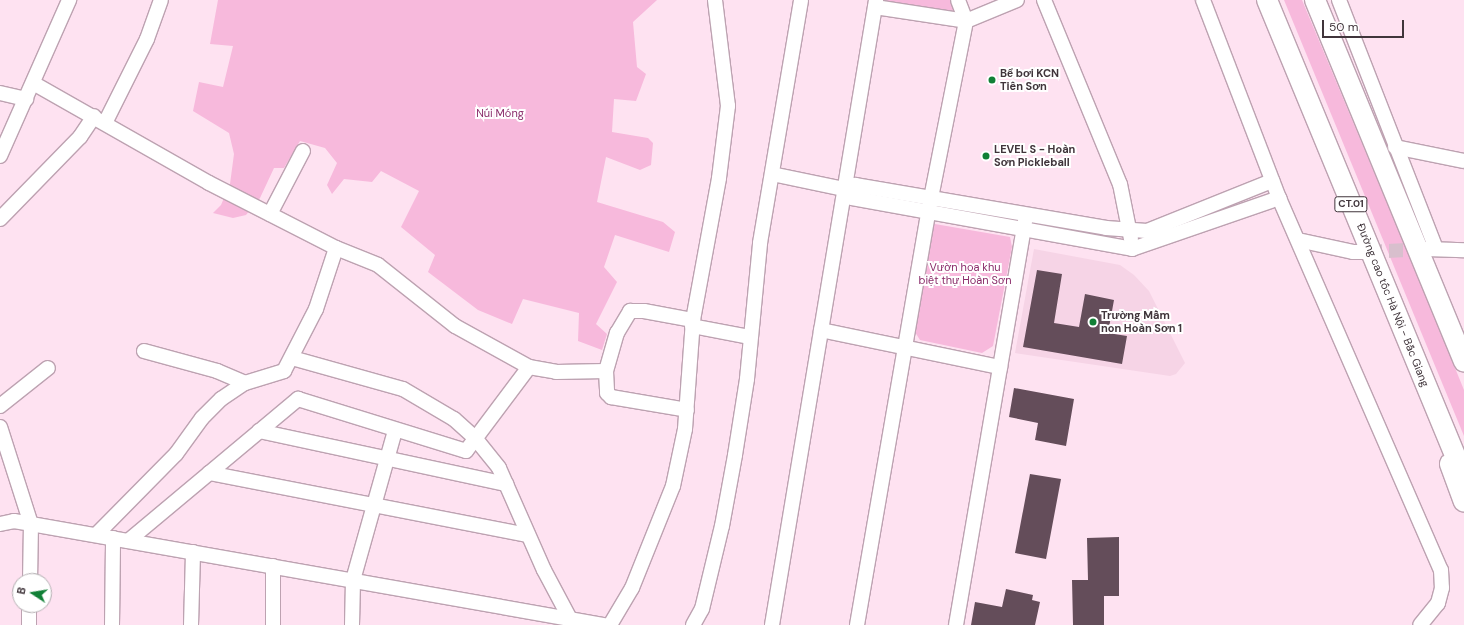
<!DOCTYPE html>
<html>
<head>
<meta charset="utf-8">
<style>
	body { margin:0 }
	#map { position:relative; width:1464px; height:625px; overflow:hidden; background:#fee2f1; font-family:"DM Sans",sans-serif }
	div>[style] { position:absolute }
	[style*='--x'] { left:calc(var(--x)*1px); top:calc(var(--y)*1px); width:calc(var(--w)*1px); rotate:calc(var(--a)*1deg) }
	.built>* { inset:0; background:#f6d4e6 }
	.green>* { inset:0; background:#f7b9dc }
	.building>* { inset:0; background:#644d5a }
	.minor-tunnel>* { height:14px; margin-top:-7px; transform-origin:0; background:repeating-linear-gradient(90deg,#d8bfcd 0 14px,transparent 0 21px) }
	.roads { filter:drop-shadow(1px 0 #bda2b1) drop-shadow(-1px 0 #bda2b1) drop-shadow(0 1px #bda2b1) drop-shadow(0 -1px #bda2b1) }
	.minor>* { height:14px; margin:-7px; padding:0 7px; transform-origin:7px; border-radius:7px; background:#fff }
	.highway>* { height:20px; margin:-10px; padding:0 10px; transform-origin:10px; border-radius:10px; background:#fff }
	.dots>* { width:11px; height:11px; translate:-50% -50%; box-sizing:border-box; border:2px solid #fff; border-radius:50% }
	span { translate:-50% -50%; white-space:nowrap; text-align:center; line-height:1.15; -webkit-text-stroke:4px #fff; paint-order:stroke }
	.shield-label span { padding:1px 3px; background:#fff; border:1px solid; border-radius:3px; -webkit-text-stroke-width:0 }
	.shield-label { font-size:10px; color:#40353b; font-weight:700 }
	.poi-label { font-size:11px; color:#40353b; font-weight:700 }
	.left { translate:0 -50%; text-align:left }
	.park-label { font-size:11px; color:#8a2c6a }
	.street-label { font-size:11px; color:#40353b }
	.north { position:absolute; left:12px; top:573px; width:40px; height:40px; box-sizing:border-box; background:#fff; border:1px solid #b3aeb1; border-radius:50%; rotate:282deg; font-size:11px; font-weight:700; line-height:16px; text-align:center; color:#40353b }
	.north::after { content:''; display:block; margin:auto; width:14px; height:18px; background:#118036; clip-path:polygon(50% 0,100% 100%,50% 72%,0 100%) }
	.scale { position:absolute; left:1322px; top:20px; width:82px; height:18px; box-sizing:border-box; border:2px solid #40353b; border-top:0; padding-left:5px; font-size:12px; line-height:14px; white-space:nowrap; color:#40353b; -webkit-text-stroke:3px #fff; paint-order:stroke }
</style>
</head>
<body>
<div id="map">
	<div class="built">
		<i style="clip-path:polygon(1034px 249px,1120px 265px,1134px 275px,1149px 291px,1185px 363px,1176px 374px,1170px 376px,1015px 353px)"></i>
	</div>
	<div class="green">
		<i style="clip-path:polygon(218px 0,657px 0,633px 22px,637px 67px,646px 74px,636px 101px,614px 99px,612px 132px,648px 138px,653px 143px,651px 165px,640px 170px,606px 157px,597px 202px,663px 222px,675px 232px,669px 252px,615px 235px,604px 267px,617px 282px,596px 324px,607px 334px,602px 350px,578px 341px,579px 313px,523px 299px,512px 324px,478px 310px,428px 272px,435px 255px,401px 227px,419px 191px,381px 171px,372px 182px,344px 179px,332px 194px,327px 185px,337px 163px,325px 148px,300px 141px,284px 168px,274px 168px,260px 198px,246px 215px,233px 218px,213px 213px,221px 205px,230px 184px,234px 154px,229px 133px,193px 111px,199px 82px,223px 87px,233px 46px,210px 44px)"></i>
		<i style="clip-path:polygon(884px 0,954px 0,958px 8px,955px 13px,885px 3px)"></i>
		<i style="clip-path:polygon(1284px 0,1302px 0,1420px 282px,1464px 390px,1464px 436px)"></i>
		<i style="clip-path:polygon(935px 224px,1010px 237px,1012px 247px,993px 346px,982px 353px,920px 340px,915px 332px,930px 229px)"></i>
	</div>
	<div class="building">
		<i style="clip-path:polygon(1037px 270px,1062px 274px,1054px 323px,1079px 327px,1085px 294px,1114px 300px,1108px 333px,1127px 336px,1122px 364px,1023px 347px)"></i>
		<i style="clip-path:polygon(1014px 388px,1074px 399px,1066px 446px,1035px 440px,1038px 423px,1009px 417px)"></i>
		<i style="clip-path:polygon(1030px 474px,1061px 479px,1046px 559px,1015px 553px)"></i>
		<i style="clip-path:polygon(1119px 537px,1119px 596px,1104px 596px,1104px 625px,1073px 625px,1072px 580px,1088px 580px,1087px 538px)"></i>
		<i style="clip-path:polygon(1006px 589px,1033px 595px,1032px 600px,1040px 602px,1035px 625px,971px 625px,975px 602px,1002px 607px)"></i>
	</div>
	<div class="minor-tunnel">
		<i style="--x:1368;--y:252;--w:58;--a:-3"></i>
	</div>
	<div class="roads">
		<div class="minor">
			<i style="--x:1044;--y:0;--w:199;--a:67.6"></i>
			<i style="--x:1120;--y:184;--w:56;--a:78.7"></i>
			<i style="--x:1203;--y:0;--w:212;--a:69"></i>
			<i style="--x:1279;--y:198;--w:406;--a:66.5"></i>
			<i style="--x:1441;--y:570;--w:18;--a:87"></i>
			<i style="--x:1442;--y:588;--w:16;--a:105"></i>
			<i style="--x:1438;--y:603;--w:28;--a:129"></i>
			<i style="--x:1339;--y:0;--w:267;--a:68.7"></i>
			<i style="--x:875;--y:7;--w:92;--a:8.7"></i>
			<i style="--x:966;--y:21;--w:55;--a:-22.4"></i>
			<i style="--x:33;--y:83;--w:202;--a:29.6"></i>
			<i style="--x:209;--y:183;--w:143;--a:27.1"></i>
			<i style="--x:336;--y:248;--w:45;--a:22"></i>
			<i style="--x:378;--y:265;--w:98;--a:38.4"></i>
			<i style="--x:455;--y:326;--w:85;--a:29"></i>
			<i style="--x:529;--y:367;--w:27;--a:10"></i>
			<i style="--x:556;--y:372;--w:50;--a:-1.1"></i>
			<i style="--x:606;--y:371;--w:40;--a:-74"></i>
			<i style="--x:617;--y:333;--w:26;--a:-59"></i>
			<i style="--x:630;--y:311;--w:14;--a:0"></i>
			<i style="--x:644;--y:311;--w:50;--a:10.4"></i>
			<i style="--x:0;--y:93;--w:27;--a:13"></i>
			<i style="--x:105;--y:123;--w:94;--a:-63.4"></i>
			<i style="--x:147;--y:39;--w:41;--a:-70.3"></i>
			<i style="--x:1395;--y:147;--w:70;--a:11.5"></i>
			<i style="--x:0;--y:156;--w:171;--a:-66.1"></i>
			<i style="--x:772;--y:174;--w:74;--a:11.8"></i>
			<i style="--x:844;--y:189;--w:12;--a:-20"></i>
			<i style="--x:855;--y:185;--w:255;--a:9.7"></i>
			<i style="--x:1106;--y:228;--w:41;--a:4.2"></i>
			<i style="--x:1147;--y:231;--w:135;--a:-21.8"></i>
			<i style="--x:844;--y:189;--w:12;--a:48"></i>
			<i style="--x:852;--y:198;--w:285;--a:10.3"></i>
			<i style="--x:1132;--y:249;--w:156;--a:-19.1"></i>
			<i style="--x:270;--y:214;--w:71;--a:-62.4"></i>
			<i style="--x:0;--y:219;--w:115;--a:-45.7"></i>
			<i style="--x:80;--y:137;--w:25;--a:-56"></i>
			<i style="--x:1298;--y:240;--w:56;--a:12.3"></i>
			<i style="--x:1353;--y:252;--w:15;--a:0"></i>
			<i style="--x:1426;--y:249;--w:38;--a:2"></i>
			<i style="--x:692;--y:326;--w:58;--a:10.9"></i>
			<i style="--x:821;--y:330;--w:183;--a:11.7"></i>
			<i style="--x:144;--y:351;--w:76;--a:15.3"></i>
			<i style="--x:217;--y:371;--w:30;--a:23"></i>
			<i style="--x:292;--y:358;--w:115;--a:15.6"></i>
			<i style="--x:403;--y:389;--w:59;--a:30.5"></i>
			<i style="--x:454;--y:419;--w:28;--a:42"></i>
			<i style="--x:475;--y:438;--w:38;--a:51"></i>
			<i style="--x:499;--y:468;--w:111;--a:66.2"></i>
			<i style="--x:544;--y:570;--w:55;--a:62"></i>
			<i style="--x:606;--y:371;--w:22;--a:87"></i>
			<i style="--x:607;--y:393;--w:6;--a:45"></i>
			<i style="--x:611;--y:397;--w:77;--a:9.7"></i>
			<i style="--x:0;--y:406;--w:61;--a:-38.4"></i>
			<i style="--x:0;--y:427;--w:102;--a:72.3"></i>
			<i style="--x:31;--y:524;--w:582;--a:10"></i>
			<i style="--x:259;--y:431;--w:253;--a:12.1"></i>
			<i style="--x:209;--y:473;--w:325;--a:11"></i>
			<i style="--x:0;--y:524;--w:14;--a:-12"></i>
			<i style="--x:14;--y:521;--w:17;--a:10"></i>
			<i style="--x:31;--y:524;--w:57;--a:91"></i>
			<i style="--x:96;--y:535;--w:114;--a:-45.4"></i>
			<i style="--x:176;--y:454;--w:44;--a:-54.2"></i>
			<i style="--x:202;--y:418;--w:27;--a:-45"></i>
			<i style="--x:221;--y:399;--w:29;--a:-34"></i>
			<i style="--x:245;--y:383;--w:41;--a:-17.1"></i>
			<i style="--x:284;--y:371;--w:70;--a:-62.7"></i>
			<i style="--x:316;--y:309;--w:64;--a:-71.8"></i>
			<i style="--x:128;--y:541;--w:222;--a:-39.9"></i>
			<i style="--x:298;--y:399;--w:176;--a:17.2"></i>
			<i style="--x:466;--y:451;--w:105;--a:-53.1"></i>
			<i style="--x:29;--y:625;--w:20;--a:-90"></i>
			<i style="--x:112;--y:625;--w:87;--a:-89.3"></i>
			<i style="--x:191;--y:625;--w:73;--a:-88.4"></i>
			<i style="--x:273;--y:625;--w:59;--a:-90"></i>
			<i style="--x:352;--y:625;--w:45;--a:-88.7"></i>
			<i style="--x:353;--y:580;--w:155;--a:-74.3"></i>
			<i style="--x:610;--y:625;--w:43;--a:-59.3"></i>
			<i style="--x:632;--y:588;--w:110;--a:-68.1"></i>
			<i style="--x:673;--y:486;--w:58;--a:-78.1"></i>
			<i style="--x:685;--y:429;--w:109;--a:-85.8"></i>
			<i style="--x:693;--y:320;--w:144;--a:-79.6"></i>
			<i style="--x:719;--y:178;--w:73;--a:-82.9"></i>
			<i style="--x:728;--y:106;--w:107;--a:-97"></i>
			<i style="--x:693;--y:625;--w:18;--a:-61"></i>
			<i style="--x:702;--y:609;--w:85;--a:-76.5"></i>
			<i style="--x:722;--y:526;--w:72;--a:-79.6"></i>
			<i style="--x:735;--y:455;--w:77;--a:-81"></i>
			<i style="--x:747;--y:379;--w:137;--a:-84.5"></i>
			<i style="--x:760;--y:243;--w:246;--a:-80.4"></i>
			<i style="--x:772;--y:625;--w:634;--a:-80.55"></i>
			<i style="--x:857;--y:625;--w:433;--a:-80.2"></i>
			<i style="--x:931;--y:198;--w:180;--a:-78.8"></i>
			<i style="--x:966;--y:21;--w:22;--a:-111"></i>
			<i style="--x:956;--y:625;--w:411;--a:-80.3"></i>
		</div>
		<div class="highway">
			<i style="--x:1267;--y:0;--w:516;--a:67.56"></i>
			<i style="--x:1315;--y:0;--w:391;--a:67.6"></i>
			<i style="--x:1450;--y:464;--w:40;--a:69.8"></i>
		</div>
	</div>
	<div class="dots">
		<i style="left:992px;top:80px;background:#118036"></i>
		<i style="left:986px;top:156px;background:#118036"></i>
		<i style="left:1093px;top:322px;background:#118036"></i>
	</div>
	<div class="shield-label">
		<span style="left:1351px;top:204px">CT.01</span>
	</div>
	<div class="poi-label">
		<span class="left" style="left:1000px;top:80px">Bể bơi KCN<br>Tiên Sơn</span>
		<span class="left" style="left:994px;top:156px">LEVEL S - Hoàn<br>Sơn Pickleball</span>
		<span class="left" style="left:1101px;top:322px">Trường Mầm<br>non Hoàn Sơn 1</span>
	</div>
	<div class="park-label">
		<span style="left:500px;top:113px">Núi Móng</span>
		<span style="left:965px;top:274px">Vườn hoa khu<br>biệt thự Hoàn Sơn</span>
	</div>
	<div class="street-label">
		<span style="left:1393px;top:305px;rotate:68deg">Đường cao tốc Hà Nội - Bắc Giang</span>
	</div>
	<div class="north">B</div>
	<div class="scale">50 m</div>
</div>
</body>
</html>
